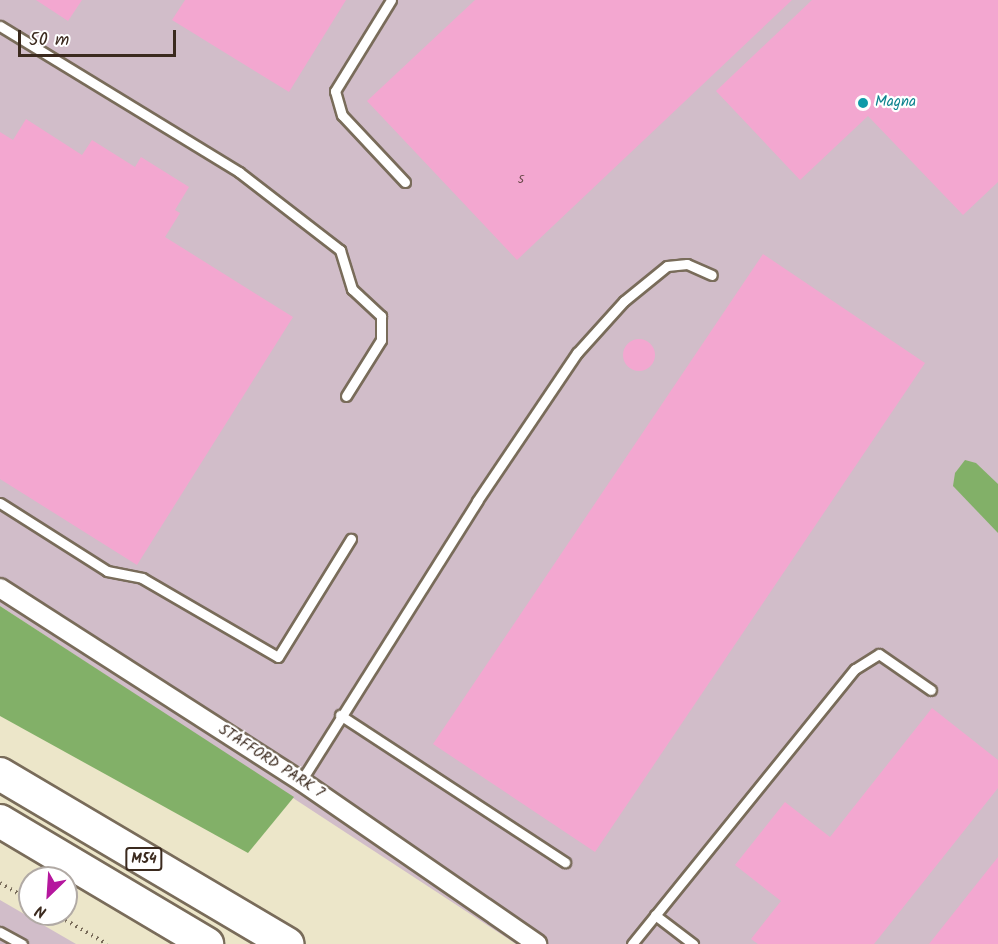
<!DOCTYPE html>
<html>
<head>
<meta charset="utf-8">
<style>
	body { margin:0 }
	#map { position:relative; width:998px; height:944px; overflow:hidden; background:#ece6c9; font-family:Kalam,sans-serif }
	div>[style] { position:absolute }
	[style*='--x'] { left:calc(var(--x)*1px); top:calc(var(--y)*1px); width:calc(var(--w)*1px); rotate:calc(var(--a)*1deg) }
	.industrial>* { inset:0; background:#d1bdc9 }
	.forest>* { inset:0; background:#82b068 }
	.building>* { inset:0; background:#f3a7d0 }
	.round { border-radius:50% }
	.path>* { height:4px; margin-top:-2px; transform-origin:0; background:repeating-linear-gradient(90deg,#796c5a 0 1.5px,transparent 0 6px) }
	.roads { filter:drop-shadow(2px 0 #796c5a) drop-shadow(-2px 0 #796c5a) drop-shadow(0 2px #796c5a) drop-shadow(0 -2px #796c5a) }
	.lane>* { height:9px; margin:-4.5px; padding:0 4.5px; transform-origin:4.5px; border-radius:4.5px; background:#fff }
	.street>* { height:18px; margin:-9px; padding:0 9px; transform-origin:9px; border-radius:9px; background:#fff }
	.highway>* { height:32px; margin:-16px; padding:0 16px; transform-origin:16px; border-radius:16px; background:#fff }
	.dots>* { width:16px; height:16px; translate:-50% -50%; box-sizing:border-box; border:3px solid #fff; border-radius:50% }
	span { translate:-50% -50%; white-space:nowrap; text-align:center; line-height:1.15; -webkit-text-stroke:4.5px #fff; paint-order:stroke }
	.number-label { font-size:12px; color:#69494a }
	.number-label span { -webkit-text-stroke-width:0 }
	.shield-label span { padding:2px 4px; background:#fff; border:2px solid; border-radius:4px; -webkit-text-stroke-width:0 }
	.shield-label { font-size:14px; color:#3b2a1e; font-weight:700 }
	.culture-label { font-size:15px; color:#0d838f }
	.left { translate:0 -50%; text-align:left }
	.street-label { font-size:15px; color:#3b2a1e }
	.north { position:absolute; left:18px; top:866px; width:60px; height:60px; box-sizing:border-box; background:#fff; border:2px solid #b1aaa5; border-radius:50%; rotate:205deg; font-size:16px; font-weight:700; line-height:24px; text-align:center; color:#3b2a1e }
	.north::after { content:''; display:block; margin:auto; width:21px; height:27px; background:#b5179e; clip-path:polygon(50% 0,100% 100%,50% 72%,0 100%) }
	.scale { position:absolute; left:18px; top:30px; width:158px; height:27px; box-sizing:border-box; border:3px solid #3b2a1e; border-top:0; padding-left:8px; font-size:18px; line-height:21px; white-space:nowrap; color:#3b2a1e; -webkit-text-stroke:4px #fff; paint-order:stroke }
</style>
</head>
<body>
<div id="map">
	<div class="industrial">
		<i style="clip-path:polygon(0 0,998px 0,998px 944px,516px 944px,0 606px)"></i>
		<i style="clip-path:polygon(0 900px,76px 944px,0 944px)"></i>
	</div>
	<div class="forest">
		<i style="clip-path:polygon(965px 460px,976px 463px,998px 484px,998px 533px,953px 486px,955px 473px)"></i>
		<i style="clip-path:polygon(0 606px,294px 797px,248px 853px,0 716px)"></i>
	</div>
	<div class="building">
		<i style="clip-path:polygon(36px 0,82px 0,68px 21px)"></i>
		<i style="clip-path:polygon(185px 0,346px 0,289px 92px,172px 20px)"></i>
		<i style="clip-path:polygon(475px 0,792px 0,517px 260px,367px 101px)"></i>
		<i style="clip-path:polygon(812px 0,998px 0,998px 182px,963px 215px,868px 116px,800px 180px,716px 91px)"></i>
		<i style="clip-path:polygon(26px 119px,82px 155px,92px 140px,135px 167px,141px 157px,189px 187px,175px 210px,180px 213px,165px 237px,293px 317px,137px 565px,0 479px,0 132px,13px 140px)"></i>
		<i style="clip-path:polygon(763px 254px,925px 363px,595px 852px,433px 744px)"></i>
		<i class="round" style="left:623px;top:339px;width:32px;height:32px"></i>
		<i style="clip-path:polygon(932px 708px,998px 760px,998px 788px,874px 944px,758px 944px,751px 939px,781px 901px,735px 865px,785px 802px,830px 837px)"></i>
		<i style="clip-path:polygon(998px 857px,998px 944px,929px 944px)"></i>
	</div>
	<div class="path">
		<i style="--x:0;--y:883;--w:34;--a:30"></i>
		<i style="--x:55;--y:914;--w:60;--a:30"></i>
	</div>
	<div class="roads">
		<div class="lane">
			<i style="--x:391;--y:0;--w:107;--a:121.6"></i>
			<i style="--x:335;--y:91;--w:25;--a:74"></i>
			<i style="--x:342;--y:115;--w:92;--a:46.8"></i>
			<i style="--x:0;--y:26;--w:280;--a:31.4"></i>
			<i style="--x:239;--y:172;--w:128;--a:37.7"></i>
			<i style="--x:340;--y:250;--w:41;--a:72.9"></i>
			<i style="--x:352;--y:289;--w:40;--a:43"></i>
			<i style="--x:381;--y:316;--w:24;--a:90"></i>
			<i style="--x:381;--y:340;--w:66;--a:122"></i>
			<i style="--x:0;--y:503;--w:127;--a:32.4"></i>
			<i style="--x:107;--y:571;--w:36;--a:11"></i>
			<i style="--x:142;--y:578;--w:157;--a:30.2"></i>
			<i style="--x:278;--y:657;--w:139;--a:-58.3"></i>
			<i style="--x:340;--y:715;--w:269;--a:33.2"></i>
			<i style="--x:301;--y:781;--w:331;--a:-57.8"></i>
			<i style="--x:477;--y:501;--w:179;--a:-56"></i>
			<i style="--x:577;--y:353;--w:70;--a:-47.9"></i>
			<i style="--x:624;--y:301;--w:55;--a:-39.1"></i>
			<i style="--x:667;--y:266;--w:20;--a:-6"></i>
			<i style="--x:687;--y:264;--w:27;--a:24"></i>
			<i style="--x:655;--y:915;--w:48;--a:37.3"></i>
			<i style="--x:0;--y:932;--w:25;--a:29"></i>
			<i style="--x:632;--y:944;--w:354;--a:-51"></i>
			<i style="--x:855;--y:669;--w:28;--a:-32"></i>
			<i style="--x:879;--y:654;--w:63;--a:34.7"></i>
		</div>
		<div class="street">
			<i style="--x:0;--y:588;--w:358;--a:32.7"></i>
			<i style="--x:301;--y:781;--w:287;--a:34.6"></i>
		</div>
		<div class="highway">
			<i style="--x:0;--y:774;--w:334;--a:30.6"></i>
			<i style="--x:0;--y:821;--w:241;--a:30.7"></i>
		</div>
	</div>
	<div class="dots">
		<i style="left:863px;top:103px;background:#0f9aa8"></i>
	</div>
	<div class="number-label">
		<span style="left:521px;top:180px">5</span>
	</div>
	<div class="shield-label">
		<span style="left:144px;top:859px">M54</span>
	</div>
	<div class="culture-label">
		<span class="left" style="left:875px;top:103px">Magna</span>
	</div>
	<div class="street-label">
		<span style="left:271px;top:762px;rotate:33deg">STAFFORD PARK 7</span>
	</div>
	<div class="north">N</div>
	<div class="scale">50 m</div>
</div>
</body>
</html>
